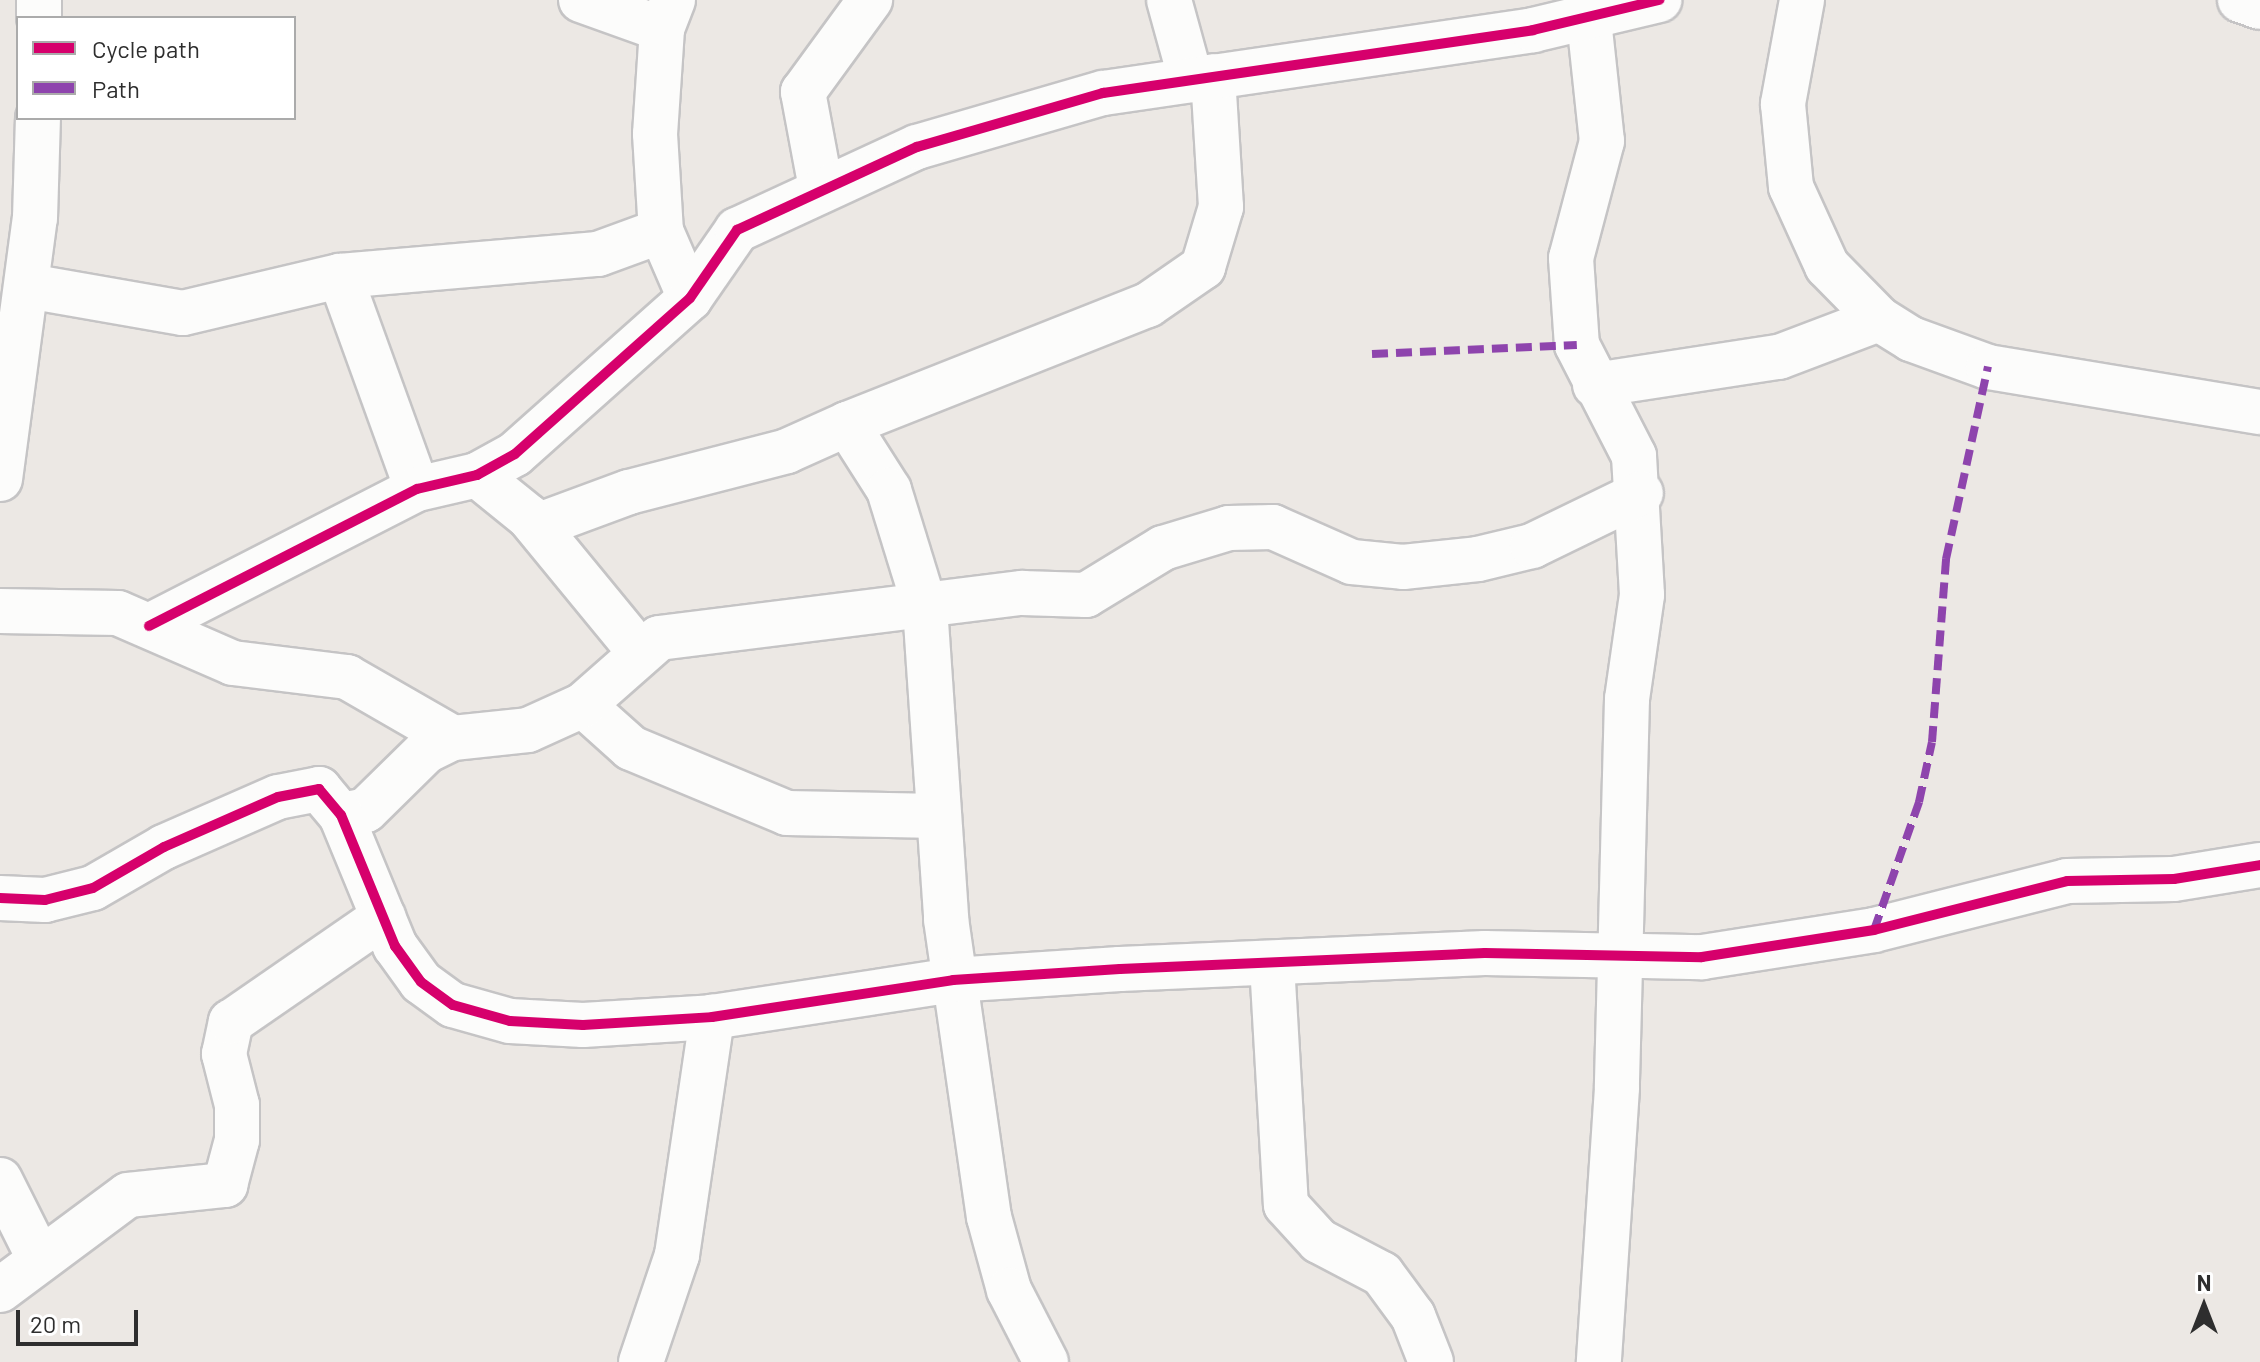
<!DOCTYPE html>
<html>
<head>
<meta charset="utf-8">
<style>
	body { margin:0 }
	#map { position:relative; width:2260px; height:1362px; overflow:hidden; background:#ece8e4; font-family:Barlow,sans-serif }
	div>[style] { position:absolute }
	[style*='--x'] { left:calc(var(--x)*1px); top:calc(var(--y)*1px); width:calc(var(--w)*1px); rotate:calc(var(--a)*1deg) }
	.roads { filter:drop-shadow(2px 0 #c5c4c5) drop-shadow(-2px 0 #c5c4c5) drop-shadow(0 2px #c5c4c5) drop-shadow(0 -2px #c5c4c5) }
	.minor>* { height:44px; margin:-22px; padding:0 22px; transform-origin:22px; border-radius:22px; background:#fcfcfb }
	.quiet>* { height:8px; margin-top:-4px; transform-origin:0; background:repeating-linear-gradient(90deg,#8e44ad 0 16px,transparent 0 24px) }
	.cycleway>* { height:10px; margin:-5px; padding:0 5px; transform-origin:5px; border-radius:5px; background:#d6006c }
	span { translate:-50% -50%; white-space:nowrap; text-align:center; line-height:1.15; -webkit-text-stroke:6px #fff; paint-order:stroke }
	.legend { position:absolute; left:16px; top:16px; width:280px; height:104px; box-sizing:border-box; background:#fff; border:2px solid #ababab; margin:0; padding:10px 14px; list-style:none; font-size:24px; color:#2e2e2e }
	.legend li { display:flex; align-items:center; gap:16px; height:40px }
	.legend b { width:40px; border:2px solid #ababab }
	.north { position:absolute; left:2164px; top:1266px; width:80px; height:80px; -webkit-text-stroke:6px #fff; paint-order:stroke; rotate:0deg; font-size:22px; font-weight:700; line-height:32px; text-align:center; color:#2e2e2e }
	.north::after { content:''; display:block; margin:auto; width:28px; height:36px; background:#2e2e2e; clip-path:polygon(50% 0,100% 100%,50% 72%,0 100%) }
	.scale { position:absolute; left:16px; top:1310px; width:122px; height:36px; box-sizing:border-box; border:4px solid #2e2e2e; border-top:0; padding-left:10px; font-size:24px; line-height:28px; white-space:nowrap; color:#2e2e2e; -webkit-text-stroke:6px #fff; paint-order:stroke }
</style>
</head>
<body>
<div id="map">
	<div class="roads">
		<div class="minor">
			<i style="--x:39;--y:0;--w:18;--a:90"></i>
			<i style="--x:581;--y:0;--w:86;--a:19.7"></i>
			<i style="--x:673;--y:0;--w:31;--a:111"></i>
			<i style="--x:662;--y:29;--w:105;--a:93.8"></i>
			<i style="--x:655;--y:134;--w:97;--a:86.5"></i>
			<i style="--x:661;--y:231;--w:73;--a:66.6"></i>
			<i style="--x:1169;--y:0;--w:83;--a:74.6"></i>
			<i style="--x:1802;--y:0;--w:106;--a:100.4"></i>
			<i style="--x:1783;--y:104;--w:83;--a:84.5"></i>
			<i style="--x:1791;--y:187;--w:87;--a:65.5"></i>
			<i style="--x:1827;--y:266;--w:74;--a:45.5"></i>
			<i style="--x:1879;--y:319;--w:38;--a:32"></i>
			<i style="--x:1911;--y:339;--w:82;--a:20"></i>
			<i style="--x:1988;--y:367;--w:276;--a:9.4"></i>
			<i style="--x:2240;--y:0;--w:21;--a:19"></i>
			<i style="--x:1589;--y:20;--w:122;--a:83.9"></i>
			<i style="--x:1602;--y:141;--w:121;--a:104.8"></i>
			<i style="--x:1571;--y:258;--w:87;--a:86.1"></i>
			<i style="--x:1577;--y:345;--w:125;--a:62.8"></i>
			<i style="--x:1634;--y:456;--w:139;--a:86.7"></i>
			<i style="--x:1642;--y:595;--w:105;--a:98.2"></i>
			<i style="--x:1627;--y:699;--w:389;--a:91.5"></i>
			<i style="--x:1617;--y:1088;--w:275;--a:93.8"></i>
			<i style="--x:821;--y:188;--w:98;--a:-100.6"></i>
			<i style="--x:803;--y:92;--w:114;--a:-53.9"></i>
			<i style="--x:340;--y:276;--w:226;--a:70.1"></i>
			<i style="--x:28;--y:286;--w:157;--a:9.9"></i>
			<i style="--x:183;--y:313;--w:161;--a:-13.3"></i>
			<i style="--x:340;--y:276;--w:259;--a:-4.9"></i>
			<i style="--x:598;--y:254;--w:67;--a:-20.1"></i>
			<i style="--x:1595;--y:385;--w:186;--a:-8.7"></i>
			<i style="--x:1779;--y:357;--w:107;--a:-20.8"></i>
			<i style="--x:847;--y:424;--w:324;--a:-21.6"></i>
			<i style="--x:1148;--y:305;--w:67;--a:-34.6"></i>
			<i style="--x:1203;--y:267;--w:63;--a:-73.3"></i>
			<i style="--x:1221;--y:207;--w:131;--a:-93.5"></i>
			<i style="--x:477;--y:475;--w:67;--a:38.9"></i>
			<i style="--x:529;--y:517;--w:175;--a:50.6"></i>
			<i style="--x:0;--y:479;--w:263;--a:-82.4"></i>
			<i style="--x:35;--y:218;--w:100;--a:-88.3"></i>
			<i style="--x:537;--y:526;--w:98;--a:-20.3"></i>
			<i style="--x:629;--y:492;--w:163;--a:-14.5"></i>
			<i style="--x:787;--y:451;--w:66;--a:-24.2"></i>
			<i style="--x:847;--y:424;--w:78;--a:57.5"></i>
			<i style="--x:889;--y:490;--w:122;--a:72.9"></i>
			<i style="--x:925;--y:607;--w:313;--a:86.1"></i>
			<i style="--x:946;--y:919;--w:301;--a:81.8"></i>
			<i style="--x:989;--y:1217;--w:76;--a:74.7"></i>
			<i style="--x:1009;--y:1290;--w:81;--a:62.8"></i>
			<i style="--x:0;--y:611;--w:118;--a:1"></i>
			<i style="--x:118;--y:613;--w:125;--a:23.5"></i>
			<i style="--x:233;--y:663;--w:115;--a:7"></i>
			<i style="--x:347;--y:677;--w:122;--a:29.9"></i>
			<i style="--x:149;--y:626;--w:301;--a:-27.1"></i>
			<i style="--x:417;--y:489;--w:62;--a:-13.1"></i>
			<i style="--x:477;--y:475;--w:43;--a:-28.9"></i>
			<i style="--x:515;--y:454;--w:234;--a:-41.7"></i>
			<i style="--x:690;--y:298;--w:83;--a:-55.3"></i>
			<i style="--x:737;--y:230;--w:198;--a:-24.8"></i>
			<i style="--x:917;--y:147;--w:194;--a:-16.2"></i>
			<i style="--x:1103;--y:93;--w:435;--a:-8.3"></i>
			<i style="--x:1533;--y:30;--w:130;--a:-13.4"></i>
			<i style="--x:583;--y:705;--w:64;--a:41.9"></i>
			<i style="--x:631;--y:748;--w:169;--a:22.6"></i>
			<i style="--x:787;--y:813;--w:152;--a:1.1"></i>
			<i style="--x:341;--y:815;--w:25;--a:-11"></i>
			<i style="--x:366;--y:810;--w:84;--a:-44.5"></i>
			<i style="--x:426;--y:751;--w:30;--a:-26"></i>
			<i style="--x:453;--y:738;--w:75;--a:-6.1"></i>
			<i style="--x:528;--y:730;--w:60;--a:-24.4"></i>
			<i style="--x:583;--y:705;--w:101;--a:-41.4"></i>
			<i style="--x:659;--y:638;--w:366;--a:-7.1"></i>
			<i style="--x:1022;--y:593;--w:64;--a:1.8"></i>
			<i style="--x:1086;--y:595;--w:90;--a:-31.4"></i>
			<i style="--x:1163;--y:548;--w:69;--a:-16.9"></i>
			<i style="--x:1229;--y:528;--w:44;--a:-1.3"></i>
			<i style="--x:1273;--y:527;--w:86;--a:23.9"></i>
			<i style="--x:1352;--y:562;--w:51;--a:5.6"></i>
			<i style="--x:1403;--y:567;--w:75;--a:-6.1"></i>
			<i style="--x:1478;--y:559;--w:56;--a:-13.5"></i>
			<i style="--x:1532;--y:546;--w:121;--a:-25.9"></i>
			<i style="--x:0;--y:898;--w:45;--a:2.5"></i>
			<i style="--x:45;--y:900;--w:49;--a:-14"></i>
			<i style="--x:93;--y:888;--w:82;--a:-30"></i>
			<i style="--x:164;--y:847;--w:124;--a:-23.7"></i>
			<i style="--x:278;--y:797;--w:42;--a:-11"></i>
			<i style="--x:319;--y:789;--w:34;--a:50"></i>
			<i style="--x:341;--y:815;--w:142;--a:67.6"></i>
			<i style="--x:395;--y:946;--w:44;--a:54.2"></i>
			<i style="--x:421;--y:982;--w:39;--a:36"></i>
			<i style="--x:453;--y:1005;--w:59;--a:15.7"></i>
			<i style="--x:510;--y:1021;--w:73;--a:3.1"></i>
			<i style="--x:583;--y:1025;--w:129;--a:-3.5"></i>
			<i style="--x:712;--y:1017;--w:244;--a:-8.7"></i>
			<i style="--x:953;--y:980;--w:167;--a:-3.8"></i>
			<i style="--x:1120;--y:969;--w:365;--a:-2.5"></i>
			<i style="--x:1485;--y:953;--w:217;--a:1.1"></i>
			<i style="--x:1702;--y:957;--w:174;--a:-8.9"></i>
			<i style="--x:1874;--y:930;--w:199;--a:-14.2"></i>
			<i style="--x:2067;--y:881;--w:107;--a:-1.1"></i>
			<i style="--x:2174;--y:879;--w:87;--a:-9.2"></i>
			<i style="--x:1272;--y:964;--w:241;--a:86.7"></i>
			<i style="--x:1286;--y:1205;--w:49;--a:47.5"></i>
			<i style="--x:1319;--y:1241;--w:71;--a:27.6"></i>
			<i style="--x:1382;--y:1274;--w:52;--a:53.6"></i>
			<i style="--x:1413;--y:1316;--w:49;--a:68.6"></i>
			<i style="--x:0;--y:1180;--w:87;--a:63.4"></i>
			<i style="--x:0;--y:1290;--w:159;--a:-36.6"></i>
			<i style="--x:128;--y:1195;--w:98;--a:-5.9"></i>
			<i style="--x:225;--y:1185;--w:47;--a:-75.1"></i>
			<i style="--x:237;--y:1140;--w:35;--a:-90"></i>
			<i style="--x:237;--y:1105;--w:53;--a:-104.3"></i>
			<i style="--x:224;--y:1054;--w:33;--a:-78"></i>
			<i style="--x:231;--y:1022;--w:185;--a:-34.6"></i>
			<i style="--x:641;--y:1362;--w:113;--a:-71.4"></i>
			<i style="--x:677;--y:1255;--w:241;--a:-81.6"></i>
		</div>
	</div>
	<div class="quiet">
		<i style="--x:1372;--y:354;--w:205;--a:-2.5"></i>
		<i style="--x:1874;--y:930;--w:136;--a:-70.6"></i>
		<i style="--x:1919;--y:802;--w:61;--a:-77.8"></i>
		<i style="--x:1932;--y:742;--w:184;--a:-85.6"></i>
		<i style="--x:1946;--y:559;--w:197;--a:-77.7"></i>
	</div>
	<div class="cycleway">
		<i style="--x:149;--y:626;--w:301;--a:-27.1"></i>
		<i style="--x:417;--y:489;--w:62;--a:-13.1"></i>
		<i style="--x:477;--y:475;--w:43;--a:-28.9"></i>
		<i style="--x:515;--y:454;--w:234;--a:-41.7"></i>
		<i style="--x:690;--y:298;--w:83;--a:-55.3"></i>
		<i style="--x:737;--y:230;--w:198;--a:-24.8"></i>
		<i style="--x:917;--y:147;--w:194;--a:-16.2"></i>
		<i style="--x:1103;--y:93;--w:435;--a:-8.3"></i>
		<i style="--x:1533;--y:30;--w:130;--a:-13.4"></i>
		<i style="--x:0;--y:898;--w:45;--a:2.5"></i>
		<i style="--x:45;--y:900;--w:49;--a:-14"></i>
		<i style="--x:93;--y:888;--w:82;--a:-30"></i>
		<i style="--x:164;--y:847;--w:124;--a:-23.7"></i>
		<i style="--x:278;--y:797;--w:42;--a:-11"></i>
		<i style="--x:319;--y:789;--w:34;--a:50"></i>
		<i style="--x:341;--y:815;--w:142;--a:67.6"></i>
		<i style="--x:395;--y:946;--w:44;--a:54.2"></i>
		<i style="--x:421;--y:982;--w:39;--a:36"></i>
		<i style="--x:453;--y:1005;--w:59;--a:15.7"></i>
		<i style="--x:510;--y:1021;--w:73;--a:3.1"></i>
		<i style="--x:583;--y:1025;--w:129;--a:-3.5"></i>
		<i style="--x:712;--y:1017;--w:244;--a:-8.7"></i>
		<i style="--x:953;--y:980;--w:167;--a:-3.8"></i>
		<i style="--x:1120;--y:969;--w:365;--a:-2.5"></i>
		<i style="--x:1485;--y:953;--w:217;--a:1.1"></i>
		<i style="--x:1702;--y:957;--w:174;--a:-8.9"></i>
		<i style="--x:1874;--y:930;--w:199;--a:-14.2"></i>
		<i style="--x:2067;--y:881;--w:107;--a:-1.1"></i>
		<i style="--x:2174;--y:879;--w:87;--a:-9.2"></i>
	</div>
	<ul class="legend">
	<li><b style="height:10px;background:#d6006c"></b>Cycle path</li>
	<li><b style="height:10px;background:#8e44ad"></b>Path</li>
	</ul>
	<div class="north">N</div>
	<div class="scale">20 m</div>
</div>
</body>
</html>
